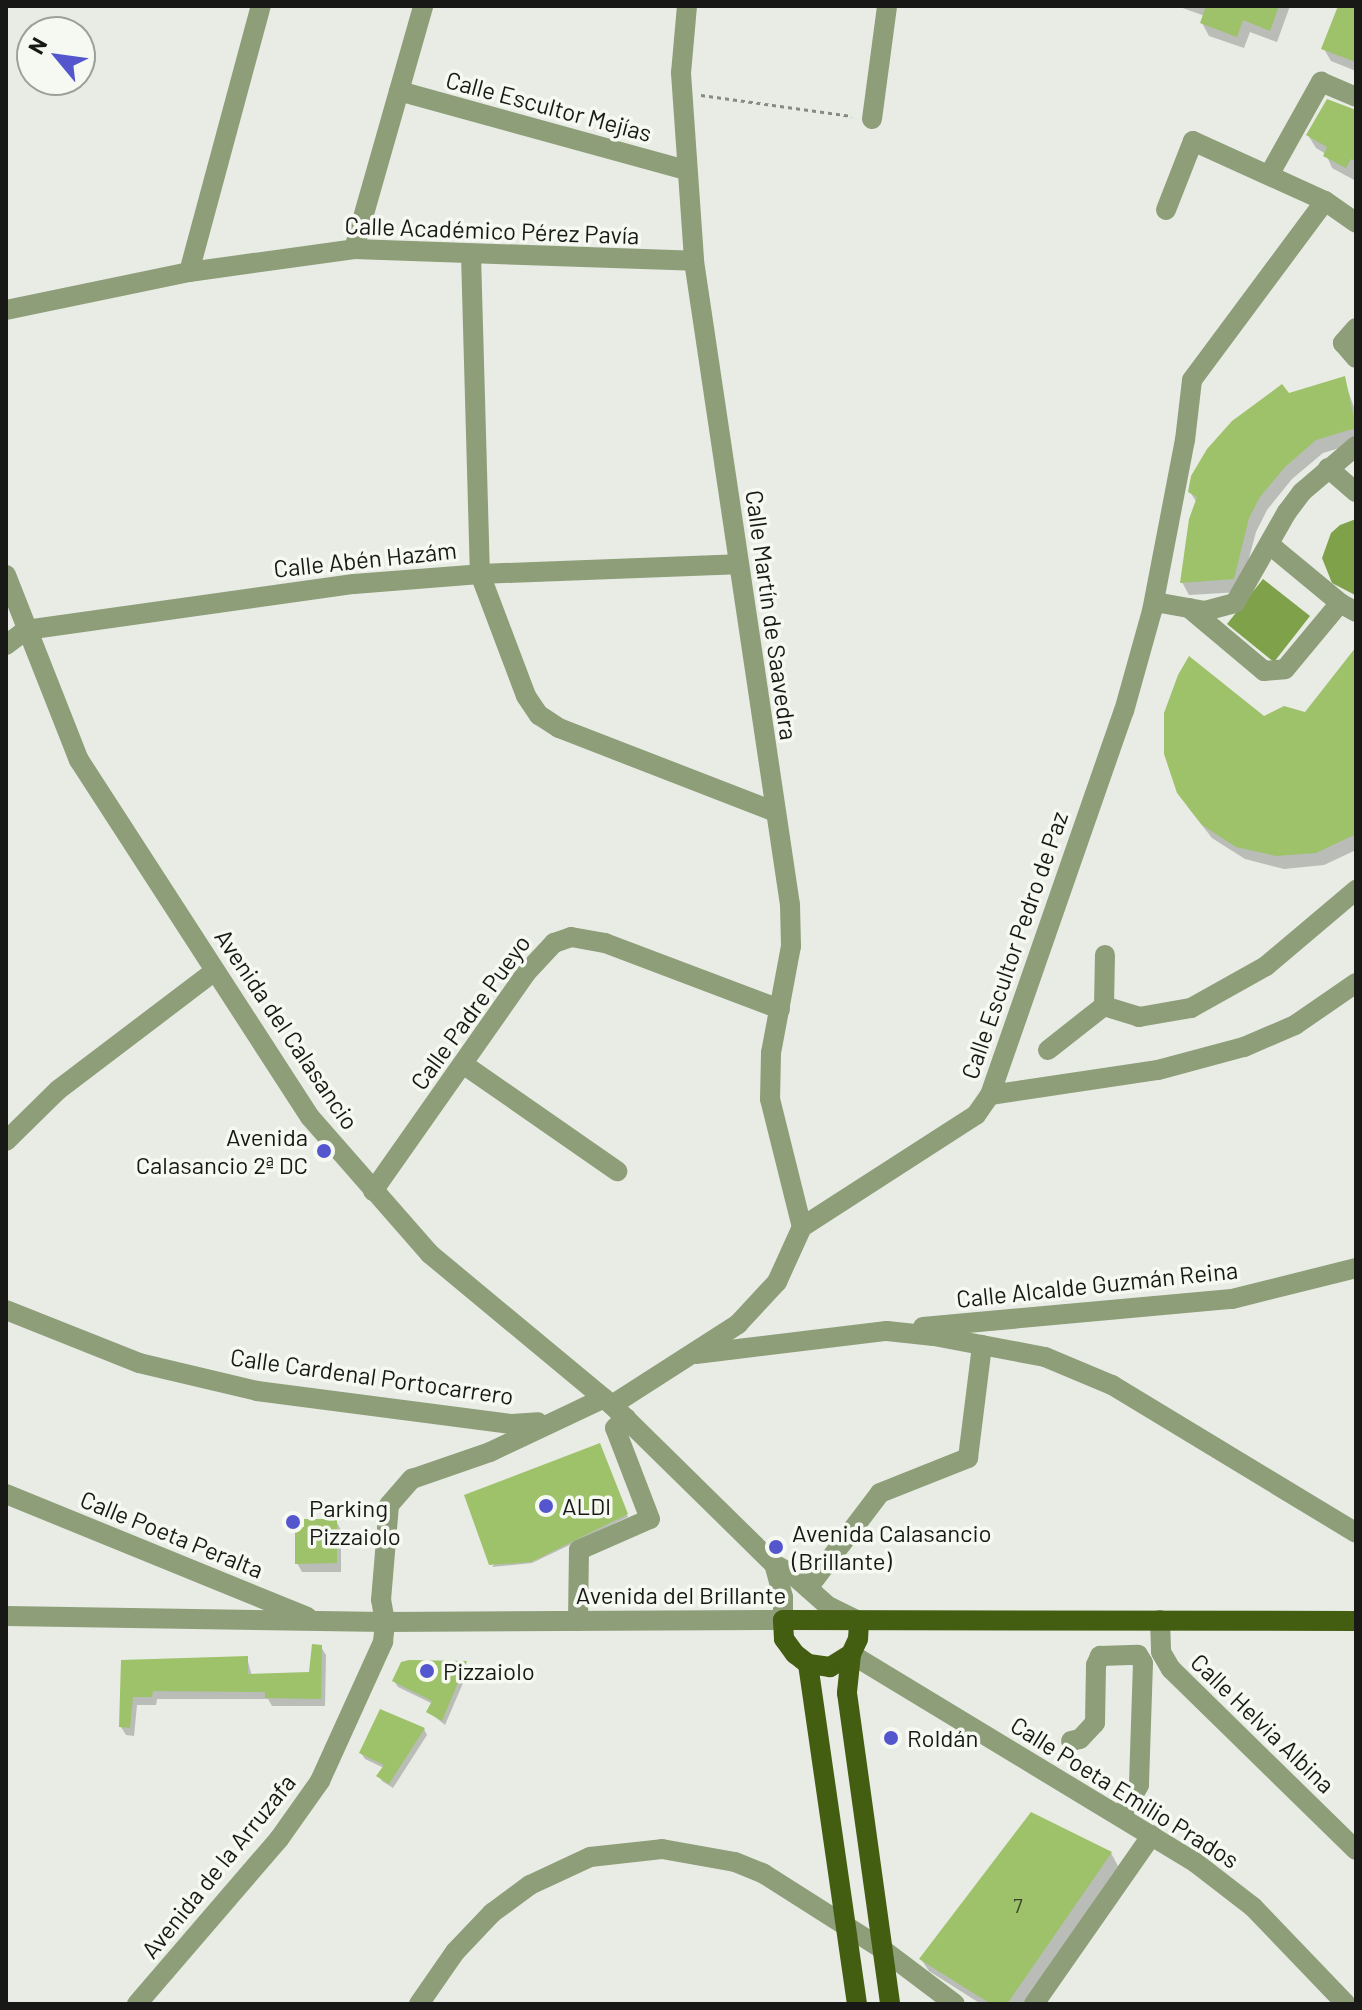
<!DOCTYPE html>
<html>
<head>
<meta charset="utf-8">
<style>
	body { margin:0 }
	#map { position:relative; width:1362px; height:2010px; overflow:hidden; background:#e8ece5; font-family:Barlow,sans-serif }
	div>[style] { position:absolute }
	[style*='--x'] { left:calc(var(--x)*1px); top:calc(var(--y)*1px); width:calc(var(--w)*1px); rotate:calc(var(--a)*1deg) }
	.water>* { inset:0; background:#7ea149 }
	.shadow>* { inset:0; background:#0003 }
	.building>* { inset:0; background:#9ec269 }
	.path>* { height:3px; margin-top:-1.5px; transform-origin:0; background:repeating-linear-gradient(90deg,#878a85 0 4px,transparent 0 8px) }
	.minor>* { height:20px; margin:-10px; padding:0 10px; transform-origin:10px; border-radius:10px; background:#8d9e79 }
	.major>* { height:20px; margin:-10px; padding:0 10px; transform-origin:10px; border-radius:10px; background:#435d11 }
	.dots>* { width:22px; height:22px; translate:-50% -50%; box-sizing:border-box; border:4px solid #f6f9f2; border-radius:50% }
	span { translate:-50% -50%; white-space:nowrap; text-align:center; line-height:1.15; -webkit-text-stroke:7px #f6f9f2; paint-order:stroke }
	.number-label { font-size:20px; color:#3a432b }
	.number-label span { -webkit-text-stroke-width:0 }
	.street-label { font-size:24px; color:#181916 }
	.poi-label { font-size:24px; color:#181916 }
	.right { translate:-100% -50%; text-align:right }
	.left { translate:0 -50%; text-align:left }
	.frame { position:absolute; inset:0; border:8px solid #181916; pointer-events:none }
	.north { position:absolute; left:16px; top:16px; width:80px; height:80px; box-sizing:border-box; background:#f6f9f2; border:2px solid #9d9f9a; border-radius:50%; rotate:299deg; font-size:22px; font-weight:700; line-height:32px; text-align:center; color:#181916 }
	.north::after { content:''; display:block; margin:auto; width:28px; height:36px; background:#5456cd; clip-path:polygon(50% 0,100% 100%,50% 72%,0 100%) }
</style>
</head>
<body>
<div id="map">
	<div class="water">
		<i style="clip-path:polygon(1356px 519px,1356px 595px,1355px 595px,1332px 583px,1322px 558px,1331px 533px,1340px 525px)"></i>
		<i style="clip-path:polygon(1263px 579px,1310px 616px,1274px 662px,1227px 624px)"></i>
	</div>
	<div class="shadow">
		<i style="clip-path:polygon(1177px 6px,1290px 6px,1277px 42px,1250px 32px,1244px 48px,1209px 36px,1202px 23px,1205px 16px)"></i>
		<i style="clip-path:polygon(1340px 6px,1356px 6px,1356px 71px,1331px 61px,1324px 49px)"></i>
		<i style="clip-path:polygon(1356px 111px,1356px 181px,1332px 168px,1326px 154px,1316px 148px,1308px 135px)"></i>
		<i style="clip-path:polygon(1344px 379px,1356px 413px,1356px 443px,1323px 453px,1292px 479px,1267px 510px,1256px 532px,1240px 592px,1189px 595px,1182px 582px,1197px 503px,1190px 492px,1233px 422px,1281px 386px,1288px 396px)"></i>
		<i style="clip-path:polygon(1356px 650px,1356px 850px,1324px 865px,1284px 869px,1245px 859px,1212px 838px,1187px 806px,1264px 718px,1306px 714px)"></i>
		<i style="clip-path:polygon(599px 1446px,628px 1517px,532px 1563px,492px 1567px)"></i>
		<i style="clip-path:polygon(336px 1521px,341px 1530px,341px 1572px,302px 1572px,297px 1563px)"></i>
		<i style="clip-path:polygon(321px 1647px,326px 1655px,325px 1706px,272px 1706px,268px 1699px,157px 1699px,156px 1705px,137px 1705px,134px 1736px,126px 1735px,121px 1727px,122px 1661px,247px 1658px,252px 1676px,311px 1674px)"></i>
		<i style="clip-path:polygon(409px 1662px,466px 1663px,469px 1669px,445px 1725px,429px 1712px,433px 1704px,398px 1687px,394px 1681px)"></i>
		<i style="clip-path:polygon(424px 1729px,427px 1735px,393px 1788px,382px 1781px,379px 1776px,384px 1768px,365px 1759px,361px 1753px)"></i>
		<i style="clip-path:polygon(1111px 1853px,1118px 1866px,1023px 2004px,981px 2004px,929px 1971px,921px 1959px)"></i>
	</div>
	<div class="building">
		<i style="clip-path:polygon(1206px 6px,1279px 6px,1270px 31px,1243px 20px,1237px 37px,1200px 23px)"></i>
		<i style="clip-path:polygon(1338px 6px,1356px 6px,1356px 62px,1321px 49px)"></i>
		<i style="clip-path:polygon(1327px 99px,1356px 110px,1356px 162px,1351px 159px,1346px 168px,1323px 156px,1327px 147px,1306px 135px)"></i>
		<i style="clip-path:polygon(1345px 376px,1356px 428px,1316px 440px,1285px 467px,1260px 497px,1249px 518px,1234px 579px,1180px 583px,1189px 519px,1197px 497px,1188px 492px,1191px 476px,1207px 449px,1232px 421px,1282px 384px,1289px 393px)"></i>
		<i style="clip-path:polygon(1356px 647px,1356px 834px,1316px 853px,1276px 856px,1236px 847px,1202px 825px,1177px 793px,1164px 754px,1164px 713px,1178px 675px,1189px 656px,1264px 716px,1284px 706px,1305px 712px)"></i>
		<i style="clip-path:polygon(600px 1443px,628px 1514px,531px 1562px,489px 1565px,464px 1495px)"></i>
		<i style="clip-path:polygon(304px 1519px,337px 1519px,337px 1563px,295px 1564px,295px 1527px,304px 1527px)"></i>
		<i style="clip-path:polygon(312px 1644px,322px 1645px,321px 1699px,265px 1698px,265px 1692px,153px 1691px,152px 1697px,133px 1697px,130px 1728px,119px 1727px,121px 1660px,248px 1656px,248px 1674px,309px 1672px)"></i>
		<i style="clip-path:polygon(409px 1660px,467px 1661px,442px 1721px,426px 1712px,432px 1701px,392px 1681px,401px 1662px)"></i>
		<i style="clip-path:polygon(380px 1709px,425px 1728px,389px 1784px,376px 1776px,384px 1765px,359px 1753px)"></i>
		<i style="clip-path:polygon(1031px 1812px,1112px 1852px,1007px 2004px,991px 2004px,919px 1959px)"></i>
	</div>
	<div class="path">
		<i style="--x:701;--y:95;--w:152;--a:7.9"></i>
	</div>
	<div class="minor">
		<i style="--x:687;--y:6;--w:67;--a:95.1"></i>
		<i style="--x:681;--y:73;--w:188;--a:86"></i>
		<i style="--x:694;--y:261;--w:651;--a:81.52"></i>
		<i style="--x:790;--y:905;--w:41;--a:88.6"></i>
		<i style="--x:791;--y:946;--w:109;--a:100.6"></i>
		<i style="--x:771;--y:1053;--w:46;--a:91.2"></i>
		<i style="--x:770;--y:1099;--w:132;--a:76"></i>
		<i style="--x:399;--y:91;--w:297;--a:15.4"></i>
		<i style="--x:872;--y:119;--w:114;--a:-82.4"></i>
		<i style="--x:1269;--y:175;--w:107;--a:-60.8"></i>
		<i style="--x:1321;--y:82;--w:38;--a:23"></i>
		<i style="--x:1325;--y:201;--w:38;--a:35"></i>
		<i style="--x:354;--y:249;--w:253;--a:-74.1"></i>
		<i style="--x:471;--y:255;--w:319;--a:88.4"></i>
		<i style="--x:480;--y:574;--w:130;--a:69.3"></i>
		<i style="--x:526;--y:696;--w:23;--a:56"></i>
		<i style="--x:539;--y:715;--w:24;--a:33"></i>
		<i style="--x:559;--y:728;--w:230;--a:21.2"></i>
		<i style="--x:189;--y:272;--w:276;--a:-74.9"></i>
		<i style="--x:6;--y:310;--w:187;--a:-11.7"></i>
		<i style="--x:189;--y:272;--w:167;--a:-7.9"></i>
		<i style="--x:354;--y:249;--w:340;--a:2"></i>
		<i style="--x:1356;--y:328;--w:20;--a:131"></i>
		<i style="--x:1343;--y:343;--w:20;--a:49"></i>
		<i style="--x:1328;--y:468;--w:37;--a:41"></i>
		<i style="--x:1270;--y:545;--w:91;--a:39.6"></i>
		<i style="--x:6;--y:575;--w:199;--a:68.5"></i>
		<i style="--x:79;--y:760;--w:425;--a:57.1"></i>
		<i style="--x:310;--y:1117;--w:182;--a:48.8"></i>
		<i style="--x:430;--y:1254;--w:236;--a:39.7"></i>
		<i style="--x:612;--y:1405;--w:227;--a:44.5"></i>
		<i style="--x:774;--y:1564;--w:21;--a:29"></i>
		<i style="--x:792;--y:1574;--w:48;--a:41.6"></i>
		<i style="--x:828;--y:1606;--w:34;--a:26"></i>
		<i style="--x:1155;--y:602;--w:51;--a:10.2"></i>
		<i style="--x:1205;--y:611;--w:31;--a:-15"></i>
		<i style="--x:1235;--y:603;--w:105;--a:-60.3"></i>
		<i style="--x:1287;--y:512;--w:25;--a:-53"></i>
		<i style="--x:1302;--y:492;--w:71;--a:-40.4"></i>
		<i style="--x:1189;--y:608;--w:98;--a:40"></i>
		<i style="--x:1264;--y:671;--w:21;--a:-5"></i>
		<i style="--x:1285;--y:669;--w:86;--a:-50.2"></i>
		<i style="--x:1340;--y:603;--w:18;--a:29"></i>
		<i style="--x:6;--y:645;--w:25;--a:-37"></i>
		<i style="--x:26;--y:630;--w:331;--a:-8"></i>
		<i style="--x:354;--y:584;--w:126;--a:-4.5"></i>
		<i style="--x:480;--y:574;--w:257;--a:-2.2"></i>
		<i style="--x:1104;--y:1006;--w:37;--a:17"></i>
		<i style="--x:1139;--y:1017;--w:53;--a:-9.8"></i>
		<i style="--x:1191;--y:1008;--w:86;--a:-29.2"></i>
		<i style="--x:1266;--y:966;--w:118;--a:-40.2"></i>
		<i style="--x:1104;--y:1006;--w:51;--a:-88.9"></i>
		<i style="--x:1048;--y:1050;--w:71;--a:-38.2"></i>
		<i style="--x:463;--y:1064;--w:188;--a:34.8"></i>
		<i style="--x:990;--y:1095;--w:170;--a:-8.5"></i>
		<i style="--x:1158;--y:1070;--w:89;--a:-15"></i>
		<i style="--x:1244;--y:1047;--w:56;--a:-23.3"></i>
		<i style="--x:1295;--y:1025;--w:74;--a:-34.5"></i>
		<i style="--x:6;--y:1141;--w:73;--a:-44.4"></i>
		<i style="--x:58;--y:1090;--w:197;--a:-37.2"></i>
		<i style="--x:373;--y:1191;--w:266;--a:-54.9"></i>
		<i style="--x:526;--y:973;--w:41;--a:-47"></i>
		<i style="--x:554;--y:943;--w:18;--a:-19"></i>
		<i style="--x:571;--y:937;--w:35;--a:10"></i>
		<i style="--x:605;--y:943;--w:187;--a:20.7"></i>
		<i style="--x:6;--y:1310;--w:143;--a:21.7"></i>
		<i style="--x:139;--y:1363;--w:121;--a:13.3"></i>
		<i style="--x:257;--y:1391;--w:257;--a:7.4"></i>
		<i style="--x:512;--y:1424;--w:26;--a:-4"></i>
		<i style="--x:923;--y:1327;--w:310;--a:-5.2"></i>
		<i style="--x:1232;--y:1299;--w:128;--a:-14"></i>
		<i style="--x:696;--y:1354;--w:192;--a:-6.9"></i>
		<i style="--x:887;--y:1331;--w:47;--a:6.1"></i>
		<i style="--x:934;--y:1336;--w:113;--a:10.7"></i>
		<i style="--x:1045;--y:1357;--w:73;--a:22.7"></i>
		<i style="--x:1112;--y:1385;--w:285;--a:31.2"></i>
		<i style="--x:612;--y:1405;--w:150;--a:-32.7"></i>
		<i style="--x:738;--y:1324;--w:57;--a:-47.1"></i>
		<i style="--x:777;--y:1282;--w:60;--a:-65.6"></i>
		<i style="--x:802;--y:1227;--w:207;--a:-32.8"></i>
		<i style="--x:976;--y:1115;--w:24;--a:-55"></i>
		<i style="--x:990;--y:1095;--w:407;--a:-70.8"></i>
		<i style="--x:1124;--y:711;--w:104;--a:-74.4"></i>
		<i style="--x:1152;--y:611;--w:174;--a:-79.1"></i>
		<i style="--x:1185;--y:440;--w:60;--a:-83.3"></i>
		<i style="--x:1192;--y:380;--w:223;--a:-53.4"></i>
		<i style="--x:1325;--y:201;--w:145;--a:-155.6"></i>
		<i style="--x:1193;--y:141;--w:74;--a:111.4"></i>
		<i style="--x:6;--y:1494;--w:325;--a:22.2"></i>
		<i style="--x:808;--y:1588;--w:119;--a:-52.8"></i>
		<i style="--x:880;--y:1493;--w:95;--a:-21.7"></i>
		<i style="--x:968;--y:1458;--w:114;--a:-82.9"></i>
		<i style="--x:6;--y:1616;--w:379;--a:0.9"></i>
		<i style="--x:385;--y:1622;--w:398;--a:-0.3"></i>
		<i style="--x:783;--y:1620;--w:23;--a:-90"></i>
		<i style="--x:783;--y:1597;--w:34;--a:-105"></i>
		<i style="--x:1160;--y:1620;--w:32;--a:88"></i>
		<i style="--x:1161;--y:1652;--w:20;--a:60"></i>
		<i style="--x:1171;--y:1669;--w:259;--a:44.4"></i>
		<i style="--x:578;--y:1621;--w:71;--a:-89.2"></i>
		<i style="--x:579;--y:1550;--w:77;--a:-23.6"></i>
		<i style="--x:650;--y:1519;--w:97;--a:-111"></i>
		<i style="--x:615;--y:1428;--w:15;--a:-42"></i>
		<i style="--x:851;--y:1654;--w:403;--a:31.2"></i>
		<i style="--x:1196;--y:1863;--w:72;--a:37.7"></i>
		<i style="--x:1253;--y:1907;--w:134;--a:46.2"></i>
		<i style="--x:1071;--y:1741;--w:9;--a:-13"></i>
		<i style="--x:1080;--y:1739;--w:22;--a:-47"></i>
		<i style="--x:1095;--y:1723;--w:58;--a:-89"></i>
		<i style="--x:1096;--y:1665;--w:10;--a:-66"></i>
		<i style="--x:1100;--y:1656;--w:38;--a:-2"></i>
		<i style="--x:1138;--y:1655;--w:9;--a:58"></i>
		<i style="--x:1143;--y:1663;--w:122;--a:91.9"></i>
		<i style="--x:1139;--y:1785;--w:36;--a:120"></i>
		<i style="--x:137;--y:2004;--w:218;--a:-49.3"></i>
		<i style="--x:279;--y:1839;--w:71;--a:-54.7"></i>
		<i style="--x:320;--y:1781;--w:153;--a:-65.6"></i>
		<i style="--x:383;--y:1642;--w:20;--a:-84"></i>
		<i style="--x:385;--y:1622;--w:22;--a:-100"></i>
		<i style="--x:381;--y:1600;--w:95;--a:-85.2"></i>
		<i style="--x:389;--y:1505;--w:35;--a:-49"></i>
		<i style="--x:412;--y:1479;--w:83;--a:-19.1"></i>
		<i style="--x:490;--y:1452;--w:126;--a:-25.3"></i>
		<i style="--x:419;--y:2004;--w:63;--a:-55.3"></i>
		<i style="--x:455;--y:1952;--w:54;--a:-46.5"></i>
		<i style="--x:492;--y:1913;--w:47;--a:-36.4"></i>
		<i style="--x:530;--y:1885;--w:66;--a:-25"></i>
		<i style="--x:590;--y:1857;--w:72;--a:-6.3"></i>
		<i style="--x:662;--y:1849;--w:74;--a:10.1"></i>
		<i style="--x:735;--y:1862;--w:31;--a:22"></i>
		<i style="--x:764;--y:1874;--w:140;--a:32.4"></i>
		<i style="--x:882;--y:1949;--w:91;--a:37"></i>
		<i style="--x:1034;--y:2004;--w:206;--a:-55.1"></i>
	</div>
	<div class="major">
		<i style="--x:859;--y:1621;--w:18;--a:93"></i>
		<i style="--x:858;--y:1639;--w:17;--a:115"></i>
		<i style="--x:851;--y:1654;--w:25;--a:148"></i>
		<i style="--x:830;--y:1667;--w:22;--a:-172"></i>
		<i style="--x:808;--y:1664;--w:16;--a:-142"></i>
		<i style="--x:795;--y:1654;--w:19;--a:-126"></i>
		<i style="--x:784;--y:1639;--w:19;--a:-93"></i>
		<i style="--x:783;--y:1620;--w:573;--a:0.1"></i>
		<i style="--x:851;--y:1654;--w:39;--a:96"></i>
		<i style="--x:847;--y:1693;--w:314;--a:82.1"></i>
		<i style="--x:808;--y:1664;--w:344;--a:81.8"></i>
	</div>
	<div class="dots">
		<i style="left:324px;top:1151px;background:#5456cd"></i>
		<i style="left:546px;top:1506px;background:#5456cd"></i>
		<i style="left:293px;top:1522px;background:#5456cd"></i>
		<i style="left:776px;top:1547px;background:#5456cd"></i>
		<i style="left:427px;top:1671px;background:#5456cd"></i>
		<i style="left:891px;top:1738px;background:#5456cd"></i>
	</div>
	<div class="number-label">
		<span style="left:1018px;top:1905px">7</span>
	</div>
	<div class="street-label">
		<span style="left:549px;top:106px;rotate:15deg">Calle Escultor Mejías</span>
		<span style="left:492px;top:230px;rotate:2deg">Calle Académico Pérez Pavía</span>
		<span style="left:365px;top:559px;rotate:-6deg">Calle Abén Hazám</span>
		<span style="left:772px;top:615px;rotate:82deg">Calle Martín de Saavedra</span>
		<span style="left:1014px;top:945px;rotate:-71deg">Calle Escultor Pedro de Paz</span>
		<span style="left:470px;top:1012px;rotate:-54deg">Calle Padre Pueyo</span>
		<span style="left:287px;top:1029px;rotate:56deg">Avenida del Calasancio</span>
		<span style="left:1097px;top:1284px;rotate:-6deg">Calle Alcalde Guzmán Reina</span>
		<span style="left:372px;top:1376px;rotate:8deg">Calle Cardenal Portocarrero</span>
		<span style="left:172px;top:1534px;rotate:22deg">Calle Poeta Peralta</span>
		<span style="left:681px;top:1595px">Avenida del Brillante</span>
		<span style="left:1263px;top:1723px;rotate:44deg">Calle Helvia Albina</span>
		<span style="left:1125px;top:1792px;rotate:32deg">Calle Poeta Emilio Prados</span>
		<span style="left:218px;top:1866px;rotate:-51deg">Avenida de la Arruzafa</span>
	</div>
	<div class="poi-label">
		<span class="right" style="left:308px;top:1151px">Avenida<br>Calasancio 2ª DC</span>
		<span class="left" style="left:562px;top:1506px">ALDI</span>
		<span class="left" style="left:309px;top:1522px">Parking<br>Pizzaiolo</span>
		<span class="left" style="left:792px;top:1547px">Avenida Calasancio<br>(Brillante)</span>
		<span class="left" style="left:443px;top:1671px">Pizzaiolo</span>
		<span class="left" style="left:907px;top:1738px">Roldán</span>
	</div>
	<div class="frame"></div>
	<div class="north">N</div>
</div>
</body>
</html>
